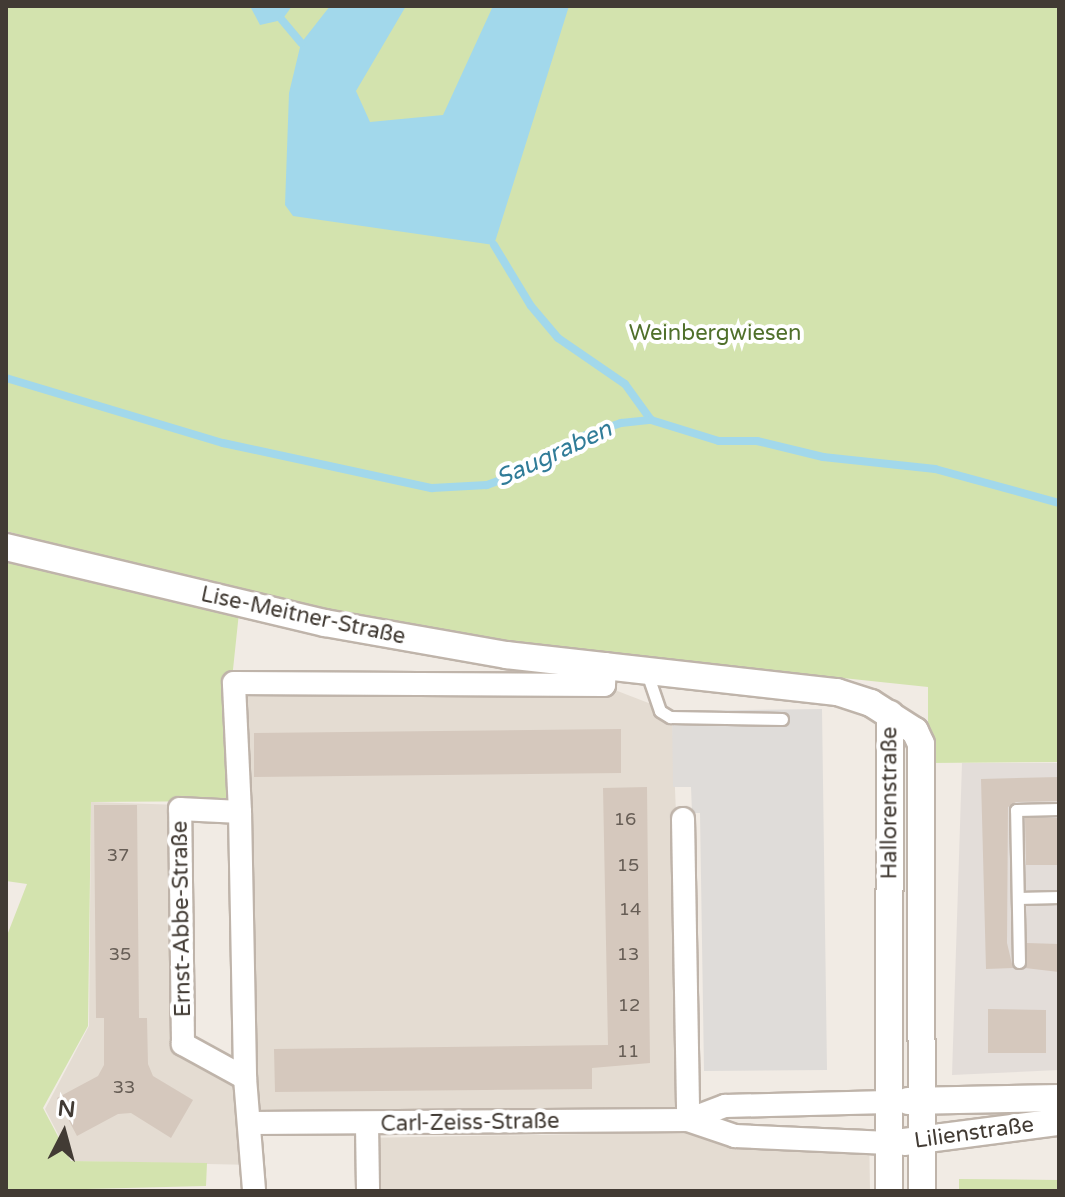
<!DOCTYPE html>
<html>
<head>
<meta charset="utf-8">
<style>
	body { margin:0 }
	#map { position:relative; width:1065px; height:1197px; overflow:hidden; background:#f1ebe4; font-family:"Varela Round",sans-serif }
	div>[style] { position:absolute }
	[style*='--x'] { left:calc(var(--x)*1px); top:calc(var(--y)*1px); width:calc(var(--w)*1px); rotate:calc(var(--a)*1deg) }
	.residential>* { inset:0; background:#e4dcd2 }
	.industrial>* { inset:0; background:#e3ddd9 }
	.green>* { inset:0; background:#d3e3ae }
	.parking>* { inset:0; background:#dfdcd9 }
	.water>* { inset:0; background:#a2d8eb }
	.stream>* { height:8px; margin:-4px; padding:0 4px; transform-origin:4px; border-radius:4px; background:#a2d8eb }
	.building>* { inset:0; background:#d5c8bd }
	.roads { filter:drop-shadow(2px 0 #bfb4aa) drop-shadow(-2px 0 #bfb4aa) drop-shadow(0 2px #bfb4aa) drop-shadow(0 -2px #bfb4aa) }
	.service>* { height:11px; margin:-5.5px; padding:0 5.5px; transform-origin:5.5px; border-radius:5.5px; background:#fff }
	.minor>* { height:22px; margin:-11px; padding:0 11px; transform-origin:11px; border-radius:11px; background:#fff }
	.tertiary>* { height:26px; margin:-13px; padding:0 13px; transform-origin:13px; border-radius:13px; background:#fff }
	span { translate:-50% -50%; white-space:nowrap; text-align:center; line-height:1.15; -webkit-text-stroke:8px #fff; paint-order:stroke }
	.number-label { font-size:18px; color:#675e56 }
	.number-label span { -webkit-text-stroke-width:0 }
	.park-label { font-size:22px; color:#50702b }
	.street-label { font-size:22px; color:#423b34 }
	.water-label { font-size:24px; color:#307c98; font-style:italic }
	.frame { position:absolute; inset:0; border:8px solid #423b34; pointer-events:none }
	.north { position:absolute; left:24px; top:1093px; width:80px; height:80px; -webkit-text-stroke:6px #fff; paint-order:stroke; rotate:6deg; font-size:22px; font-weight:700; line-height:32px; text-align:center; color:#423b34 }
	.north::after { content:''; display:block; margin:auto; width:28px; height:36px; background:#423b34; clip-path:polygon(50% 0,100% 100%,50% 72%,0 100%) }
</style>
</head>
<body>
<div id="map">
	<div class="residential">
		<i style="clip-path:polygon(238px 686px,607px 687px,672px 712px,688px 1120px,253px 1123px,254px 1165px,72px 1161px,45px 1109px,89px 1026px,91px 802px,181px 805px,182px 1044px,244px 1078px)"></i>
		<i style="clip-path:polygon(869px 1129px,870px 1191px,361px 1191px,360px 1138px)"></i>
	</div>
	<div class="industrial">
		<i style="clip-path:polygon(962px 763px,1059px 763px,1059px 1070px,952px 1075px)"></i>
	</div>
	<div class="green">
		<i style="clip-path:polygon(6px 6px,1059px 6px,1059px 762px,928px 763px,928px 687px,538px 646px,374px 621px,234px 592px,6px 531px)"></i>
		<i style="clip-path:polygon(6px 550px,240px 603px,232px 679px,234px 801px,91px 802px,88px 1026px,43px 1108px,71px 1161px,207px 1163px,206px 1186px,6px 1191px,6px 938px,27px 884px,6px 881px)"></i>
		<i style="clip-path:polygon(959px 1179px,1059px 1180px,1059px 1191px,959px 1191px)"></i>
	</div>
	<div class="parking">
		<i style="clip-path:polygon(822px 709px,827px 1070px,704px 1071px,700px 813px,692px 813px,691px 787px,673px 787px,672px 711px)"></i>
	</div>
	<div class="water">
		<i style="clip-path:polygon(250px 6px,292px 6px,282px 20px,260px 25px)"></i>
		<i style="clip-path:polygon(330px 6px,406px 6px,356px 91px,370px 122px,443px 115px,493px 6px,569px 6px,494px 245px,293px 216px,285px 205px,289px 93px,301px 43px)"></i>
	</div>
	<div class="stream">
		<i style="--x:282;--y:20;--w:30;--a:50"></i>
		<i style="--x:494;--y:245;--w:71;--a:58.8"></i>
		<i style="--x:531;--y:306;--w:42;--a:49.8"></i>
		<i style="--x:558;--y:338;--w:81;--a:34.5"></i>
		<i style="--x:625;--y:384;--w:44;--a:54.2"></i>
		<i style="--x:6;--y:378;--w:227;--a:16.7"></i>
		<i style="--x:223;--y:443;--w:214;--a:12.2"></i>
		<i style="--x:432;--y:488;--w:55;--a:-3.1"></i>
		<i style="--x:487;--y:485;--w:52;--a:-20.2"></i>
		<i style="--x:536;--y:467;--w:59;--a:-32.6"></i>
		<i style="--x:586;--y:435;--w:37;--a:-19"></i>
		<i style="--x:621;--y:423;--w:30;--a:-6"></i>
		<i style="--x:651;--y:420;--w:71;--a:17.2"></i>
		<i style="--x:719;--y:441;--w:38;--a:0"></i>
		<i style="--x:757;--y:441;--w:68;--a:13.6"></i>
		<i style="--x:823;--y:457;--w:113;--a:6.1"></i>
		<i style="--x:935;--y:469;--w:129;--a:15.3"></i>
	</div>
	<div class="building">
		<i style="clip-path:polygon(621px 729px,621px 773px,254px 777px,254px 733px)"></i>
		<i style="clip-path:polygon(1059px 777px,1059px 801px,1016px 802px,1008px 807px,1007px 943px,1013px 968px,986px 969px,981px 779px)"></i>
		<i style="clip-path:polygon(647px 787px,650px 1063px,592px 1068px,592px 1089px,275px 1092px,274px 1049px,608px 1045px,603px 788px)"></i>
		<i style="clip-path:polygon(94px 805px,137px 805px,139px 1018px,147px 1018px,148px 1064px,153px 1076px,193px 1100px,171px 1138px,131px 1113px,118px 1114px,77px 1136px,57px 1098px,98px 1076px,104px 1065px,104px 1018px,96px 1018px)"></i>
		<i style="clip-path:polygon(1025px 818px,1059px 818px,1059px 865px,1026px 865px)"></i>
		<i style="clip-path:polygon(1027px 943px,1059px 944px,1059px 972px,1025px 968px)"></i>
		<i style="clip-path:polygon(988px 1009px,1046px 1010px,1046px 1053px,988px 1053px)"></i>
	</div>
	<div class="roads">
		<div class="service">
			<i style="--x:646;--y:670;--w:43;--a:71.1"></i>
			<i style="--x:660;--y:711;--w:12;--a:31"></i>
			<i style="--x:670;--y:717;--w:112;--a:1"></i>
			<i style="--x:1018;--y:898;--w:41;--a:-1.4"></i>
			<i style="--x:1019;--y:962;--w:152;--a:-91.1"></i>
			<i style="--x:1016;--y:810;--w:43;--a:-1.3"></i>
		</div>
		<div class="minor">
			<i style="--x:240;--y:812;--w:129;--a:-92.7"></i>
			<i style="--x:234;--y:683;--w:370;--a:0.3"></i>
			<i style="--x:604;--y:685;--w:21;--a:-87"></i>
			<i style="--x:683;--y:819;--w:301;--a:89"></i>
			<i style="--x:245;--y:1078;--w:71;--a:-151.3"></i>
			<i style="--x:183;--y:1044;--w:235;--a:-90.7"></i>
			<i style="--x:180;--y:809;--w:60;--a:2.9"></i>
			<i style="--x:240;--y:812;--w:266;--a:88.9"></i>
			<i style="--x:245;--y:1078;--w:113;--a:85.4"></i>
			<i style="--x:688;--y:1120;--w:50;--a:18.8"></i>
			<i style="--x:735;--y:1136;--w:154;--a:2.6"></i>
			<i style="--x:252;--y:1123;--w:436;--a:-0.4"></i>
			<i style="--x:688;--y:1120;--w:40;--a:-21"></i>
			<i style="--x:725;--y:1106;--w:163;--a:-1.4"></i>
			<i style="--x:367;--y:1125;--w:66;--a:89.1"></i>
		</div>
		<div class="tertiary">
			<i style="--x:6;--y:547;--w:328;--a:13.4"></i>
			<i style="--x:325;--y:623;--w:184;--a:10"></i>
			<i style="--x:506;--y:655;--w:333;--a:6.4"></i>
			<i style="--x:837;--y:692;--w:36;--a:18"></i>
			<i style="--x:871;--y:703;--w:52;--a:32.5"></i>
			<i style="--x:915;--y:731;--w:14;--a:65"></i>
			<i style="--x:921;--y:744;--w:447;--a:89.9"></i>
			<i style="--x:908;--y:1101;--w:151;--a:-1.1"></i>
			<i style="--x:904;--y:1142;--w:156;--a:-7.4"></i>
			<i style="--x:889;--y:1191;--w:477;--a:-89.9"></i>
		</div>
	</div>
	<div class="number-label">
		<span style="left:625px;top:819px">16</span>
		<span style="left:118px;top:855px">37</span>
		<span style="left:628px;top:865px">15</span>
		<span style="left:630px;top:909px">14</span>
		<span style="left:120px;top:954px">35</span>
		<span style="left:628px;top:954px">13</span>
		<span style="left:629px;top:1005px">12</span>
		<span style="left:628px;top:1051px">11</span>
		<span style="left:124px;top:1087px">33</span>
	</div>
	<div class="park-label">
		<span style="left:715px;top:334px">Weinbergwiesen</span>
	</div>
	<div class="street-label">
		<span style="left:303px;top:616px;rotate:12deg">Lise-Meitner-Straße</span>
		<span style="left:890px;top:803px;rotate:-90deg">Hallorenstraße</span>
		<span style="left:182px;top:919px;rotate:-91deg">Ernst-Abbe-Straße</span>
		<span style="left:470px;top:1123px;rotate:-1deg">Carl-Zeiss-Straße</span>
		<span style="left:974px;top:1133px;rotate:-8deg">Lilienstraße</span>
	</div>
	<div class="water-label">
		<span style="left:554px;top:454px;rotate:-25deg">Saugraben</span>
	</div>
	<div class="frame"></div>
	<div class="north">N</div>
</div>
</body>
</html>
